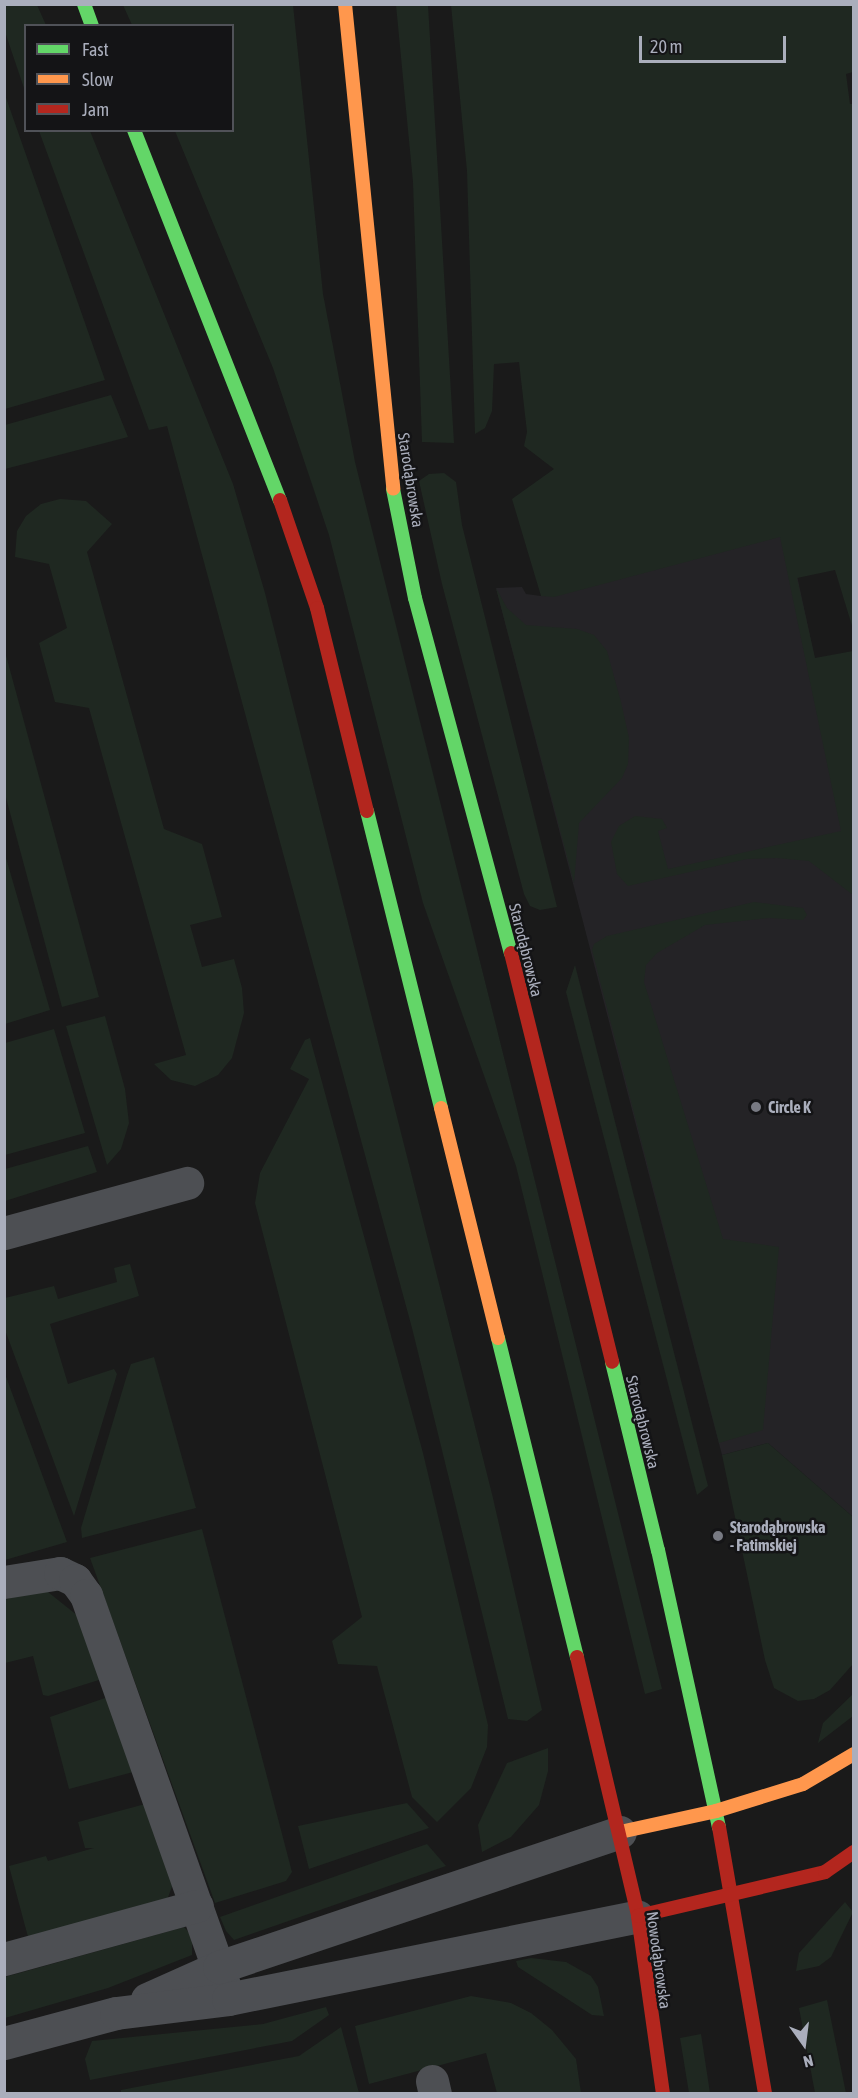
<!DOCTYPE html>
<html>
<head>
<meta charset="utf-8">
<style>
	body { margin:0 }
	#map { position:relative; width:858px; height:2098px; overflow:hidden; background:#1a1a1a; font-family:"Asap Condensed",sans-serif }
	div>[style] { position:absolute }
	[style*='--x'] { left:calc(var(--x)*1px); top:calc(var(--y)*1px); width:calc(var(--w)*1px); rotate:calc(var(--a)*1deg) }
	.built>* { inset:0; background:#242326 }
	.green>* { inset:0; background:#1f2821 }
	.street>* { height:33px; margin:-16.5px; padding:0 16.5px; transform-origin:16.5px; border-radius:16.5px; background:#4d4f53 }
	.fast>* { height:14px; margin:-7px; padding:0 7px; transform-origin:7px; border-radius:7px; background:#63d668 }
	.slow>* { height:14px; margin:-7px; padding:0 7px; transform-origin:7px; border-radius:7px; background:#ff974d }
	.jam>* { height:14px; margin:-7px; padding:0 7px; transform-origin:7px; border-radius:7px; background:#b3261e }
	.dots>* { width:16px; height:16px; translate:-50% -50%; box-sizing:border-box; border:3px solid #141416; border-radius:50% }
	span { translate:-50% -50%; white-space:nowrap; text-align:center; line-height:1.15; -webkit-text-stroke:5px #141416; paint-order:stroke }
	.street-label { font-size:16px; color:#aaaebc }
	.poi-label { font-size:16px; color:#aaaebc; font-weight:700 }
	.left { translate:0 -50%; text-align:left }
	.frame { position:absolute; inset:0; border:6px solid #aaaebc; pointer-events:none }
	.legend { position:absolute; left:24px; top:24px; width:210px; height:108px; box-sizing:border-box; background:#141416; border:2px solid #505258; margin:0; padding:8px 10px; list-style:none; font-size:18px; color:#aaaebc }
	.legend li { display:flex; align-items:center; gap:12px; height:30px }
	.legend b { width:30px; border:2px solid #505258 }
	.north { position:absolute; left:774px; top:2014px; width:60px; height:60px; -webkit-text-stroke:4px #141416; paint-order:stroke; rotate:166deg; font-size:16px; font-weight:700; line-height:24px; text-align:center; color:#aaaebc }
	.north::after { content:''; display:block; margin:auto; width:21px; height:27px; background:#aaaebc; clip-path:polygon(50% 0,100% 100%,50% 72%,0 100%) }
	.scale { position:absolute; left:639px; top:36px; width:147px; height:27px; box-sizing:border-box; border:3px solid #aaaebc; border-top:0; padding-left:8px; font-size:18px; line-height:21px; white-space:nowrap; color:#aaaebc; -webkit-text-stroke:4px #141416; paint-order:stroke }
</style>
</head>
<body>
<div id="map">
	<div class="built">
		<i style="clip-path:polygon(787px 529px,853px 836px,853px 1517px,768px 1443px,722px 1455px,496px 588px,522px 587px,526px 594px,541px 596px)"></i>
	</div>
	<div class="green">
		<i style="clip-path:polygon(4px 5px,37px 5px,46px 25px,26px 26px,25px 91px,5px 32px)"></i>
		<i style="clip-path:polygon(123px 5px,293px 5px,323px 294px,355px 462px,662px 1689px,645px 1694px,516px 1166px,423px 903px,329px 535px,273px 368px,175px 131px,232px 130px,232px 26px,132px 25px)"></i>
		<i style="clip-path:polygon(396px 5px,428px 5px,454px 443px,422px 442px,413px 182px)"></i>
		<i style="clip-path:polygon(451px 5px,853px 5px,853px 72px,846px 74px,850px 104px,854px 104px,853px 629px,835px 570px,797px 578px,815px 658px,853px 651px,853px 895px,809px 861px,777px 858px,747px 859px,628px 886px,617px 874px,611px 842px,619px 826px,635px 816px,662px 819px,667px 828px,658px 831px,668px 869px,841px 831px,780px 537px,554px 597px,541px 596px,512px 499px,554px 469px,524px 446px,527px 432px,519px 362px,494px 364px,492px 411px,485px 428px,475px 434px,467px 171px)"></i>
		<i style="clip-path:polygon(4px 92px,105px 380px,5px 409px,4px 409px)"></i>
		<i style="clip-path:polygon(39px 131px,90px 131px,233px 484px,265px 593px,492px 1494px,542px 1710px,527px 1721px,508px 1719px,412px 1328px,167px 426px,149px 430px)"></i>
		<i style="clip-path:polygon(111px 395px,128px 437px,5px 469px,5px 425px)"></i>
		<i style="clip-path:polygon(444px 473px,456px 482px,462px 525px,557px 907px,540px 910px,530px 906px,524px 894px,442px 584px,419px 481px,429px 474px)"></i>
		<i style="clip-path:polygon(60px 499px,86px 501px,112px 524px,87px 552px,164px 829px,202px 844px,222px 917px,190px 925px,202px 967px,234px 959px,242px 988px,244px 1013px,232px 1058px,218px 1075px,195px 1086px,171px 1080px,154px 1064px,186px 1055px,89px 708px,55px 702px,39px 643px,67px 628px,49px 564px,15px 557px,17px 531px,26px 516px,41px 504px)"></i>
		<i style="clip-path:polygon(496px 588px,507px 608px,526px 625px,577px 629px,594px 635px,607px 651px,621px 702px,629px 738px,628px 764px,622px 778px,579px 823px,574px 883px)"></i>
		<i style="clip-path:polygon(4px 648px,99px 997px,62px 1007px,5px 794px)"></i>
		<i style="clip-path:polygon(4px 851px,50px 1010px,5px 1024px,4px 1024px)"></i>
		<i style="clip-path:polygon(754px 902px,803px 908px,807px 915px,803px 920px,769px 918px,705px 925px,657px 953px,646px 965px,644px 982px,723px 1239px,779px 1247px,763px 1430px,719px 1443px,592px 950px,594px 944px,607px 936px)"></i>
		<i style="clip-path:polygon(575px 965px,708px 1486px,697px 1495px,566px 992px)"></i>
		<i style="clip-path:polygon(105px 1016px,125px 1089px,129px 1123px,121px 1149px,107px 1165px,66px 1026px)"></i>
		<i style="clip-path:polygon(54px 1029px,85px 1133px,5px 1155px,5px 1043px)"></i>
		<i style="clip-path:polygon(310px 1038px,423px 1453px,488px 1725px,487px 1747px,471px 1788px,437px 1822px,412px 1797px,377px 1666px,338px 1664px,332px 1641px,362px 1617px,255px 1203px,260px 1173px,309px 1079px,290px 1069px,305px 1040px)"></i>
		<i style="clip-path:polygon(88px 1146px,97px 1172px,5px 1201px,5px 1169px)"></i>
		<i style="clip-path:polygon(130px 1264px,139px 1296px,50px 1324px,68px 1384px,114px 1369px,117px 1374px,74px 1516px,5px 1330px,5px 1298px,54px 1286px,58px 1299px,117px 1282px,114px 1268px)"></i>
		<i style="clip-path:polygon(154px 1357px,196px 1508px,82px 1538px,81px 1528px,127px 1375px,131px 1364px)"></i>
		<i style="clip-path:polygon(5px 1374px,67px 1542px,5px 1560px,4px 1560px)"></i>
		<i style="clip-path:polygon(768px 1443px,853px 1517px,853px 1664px,830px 1690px,814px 1699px,798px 1701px,774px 1688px,765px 1660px,722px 1455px)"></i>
		<i style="clip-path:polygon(202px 1529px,292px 1872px,286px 1881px,215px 1903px,90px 1558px)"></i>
		<i style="clip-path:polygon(43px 1588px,78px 1616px,102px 1679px,48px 1696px,43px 1695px,33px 1656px,5px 1663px,4px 1600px)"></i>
		<i style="clip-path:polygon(853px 1694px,853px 1716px,818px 1743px,823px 1723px)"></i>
		<i style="clip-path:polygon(108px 1697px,137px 1771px,69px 1789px,50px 1717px)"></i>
		<i style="clip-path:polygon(548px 1748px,548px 1771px,539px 1805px,511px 1837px,482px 1852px,478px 1825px,507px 1763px)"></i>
		<i style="clip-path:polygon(149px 1803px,176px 1876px,167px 1900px,28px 1937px,9px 1866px,46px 1856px,48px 1861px,94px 1848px,85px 1848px,78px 1822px)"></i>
		<i style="clip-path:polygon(407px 1803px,429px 1828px,309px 1869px,298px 1826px)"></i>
		<i style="clip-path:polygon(427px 1844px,446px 1866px,234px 1940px,226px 1931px,220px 1917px)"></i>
		<i style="clip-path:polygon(845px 1902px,853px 1912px,831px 1957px,819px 1966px,796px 1971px,799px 1953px)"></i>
		<i style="clip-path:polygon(184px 1927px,192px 1936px,192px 1955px,108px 1988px,5px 2018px,5px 1977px)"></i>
		<i style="clip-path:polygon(531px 1958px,566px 1962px,591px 1976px,598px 1987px,604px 2016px,592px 2015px,518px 1967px,516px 1961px)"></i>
		<i style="clip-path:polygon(471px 1996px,511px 2003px,531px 2013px,552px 2030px,576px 2059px,581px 2093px,497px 2093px,486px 2053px,369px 2084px,355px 2026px)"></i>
		<i style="clip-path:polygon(827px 2000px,846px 2093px,815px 2093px,799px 2008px)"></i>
		<i style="clip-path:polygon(326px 2007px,329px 2015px,292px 2041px,90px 2080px,85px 2059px,92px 2041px,263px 2024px)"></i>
		<i style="clip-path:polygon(341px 2027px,359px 2093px,121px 2093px,121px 2090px,299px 2056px)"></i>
		<i style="clip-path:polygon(701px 2034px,710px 2093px,689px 2093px,680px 2038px)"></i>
	</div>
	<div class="street">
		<i style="--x:4;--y:1233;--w:190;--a:-15.3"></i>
		<i style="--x:4;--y:1582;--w:57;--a:-9.1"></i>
		<i style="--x:60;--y:1573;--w:17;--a:25"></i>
		<i style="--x:75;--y:1580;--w:19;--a:54"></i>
		<i style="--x:86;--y:1595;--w:416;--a:70.5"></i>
		<i style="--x:4;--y:1959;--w:200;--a:-15.4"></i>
		<i style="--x:147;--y:1999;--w:79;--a:-24"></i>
		<i style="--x:219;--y:1967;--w:423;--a:-18.6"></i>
		<i style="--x:4;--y:2043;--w:116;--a:-15"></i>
		<i style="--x:116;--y:2013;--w:113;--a:-7.1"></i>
		<i style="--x:228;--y:1999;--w:418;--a:-11.4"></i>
		<i style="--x:432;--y:2081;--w:13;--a:77"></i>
	</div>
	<div class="fast">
		<i style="--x:84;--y:4;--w:23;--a:70"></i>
		<i style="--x:134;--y:130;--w:398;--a:68.5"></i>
		<i style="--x:393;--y:489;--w:111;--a:78.6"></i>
		<i style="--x:415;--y:598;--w:368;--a:74.9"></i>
		<i style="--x:367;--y:811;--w:306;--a:76"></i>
		<i style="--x:498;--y:1338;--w:329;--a:76.1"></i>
		<i style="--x:612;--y:1362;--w:194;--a:76.3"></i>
		<i style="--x:658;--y:1550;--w:284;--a:77.6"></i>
	</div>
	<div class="slow">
		<i style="--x:345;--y:4;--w:487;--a:84.3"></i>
		<i style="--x:441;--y:1108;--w:237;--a:76.1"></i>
		<i style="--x:620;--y:1832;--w:98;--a:-12.3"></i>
		<i style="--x:716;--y:1811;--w:91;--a:-17.2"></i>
		<i style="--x:803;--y:1784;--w:59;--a:-30.5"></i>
	</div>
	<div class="jam">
		<i style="--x:280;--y:500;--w:114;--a:71.1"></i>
		<i style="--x:317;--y:608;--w:209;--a:76.2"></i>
		<i style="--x:511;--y:953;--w:421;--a:76.1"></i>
		<i style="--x:577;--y:1657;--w:266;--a:76.7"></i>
		<i style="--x:638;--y:1916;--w:180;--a:82"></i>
		<i style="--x:719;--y:1827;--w:271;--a:80.2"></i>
		<i style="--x:638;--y:1916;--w:192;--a:-13.2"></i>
		<i style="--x:825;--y:1872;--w:35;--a:-35"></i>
	</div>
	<div class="dots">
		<i style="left:756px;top:1107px;background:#787a83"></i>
		<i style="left:718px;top:1536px;background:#787a83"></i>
	</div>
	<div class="street-label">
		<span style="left:411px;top:480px;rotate:81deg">Starodąbrowska</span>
		<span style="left:526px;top:950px;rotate:76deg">Starodąbrowska</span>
		<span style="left:643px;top:1422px;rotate:76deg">Starodąbrowska</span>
		<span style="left:659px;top:1960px;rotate:82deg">Nowodąbrowska</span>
	</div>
	<div class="poi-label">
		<span class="left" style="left:768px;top:1107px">Circle K</span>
		<span class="left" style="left:730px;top:1536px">Starodąbrowska<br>- Fatimskiej</span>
	</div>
	<div class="frame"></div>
	<ul class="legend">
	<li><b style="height:8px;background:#63d668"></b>Fast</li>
	<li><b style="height:8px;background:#ff974d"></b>Slow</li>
	<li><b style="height:8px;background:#b3261e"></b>Jam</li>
	</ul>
	<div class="north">N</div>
	<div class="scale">20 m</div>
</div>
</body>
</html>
